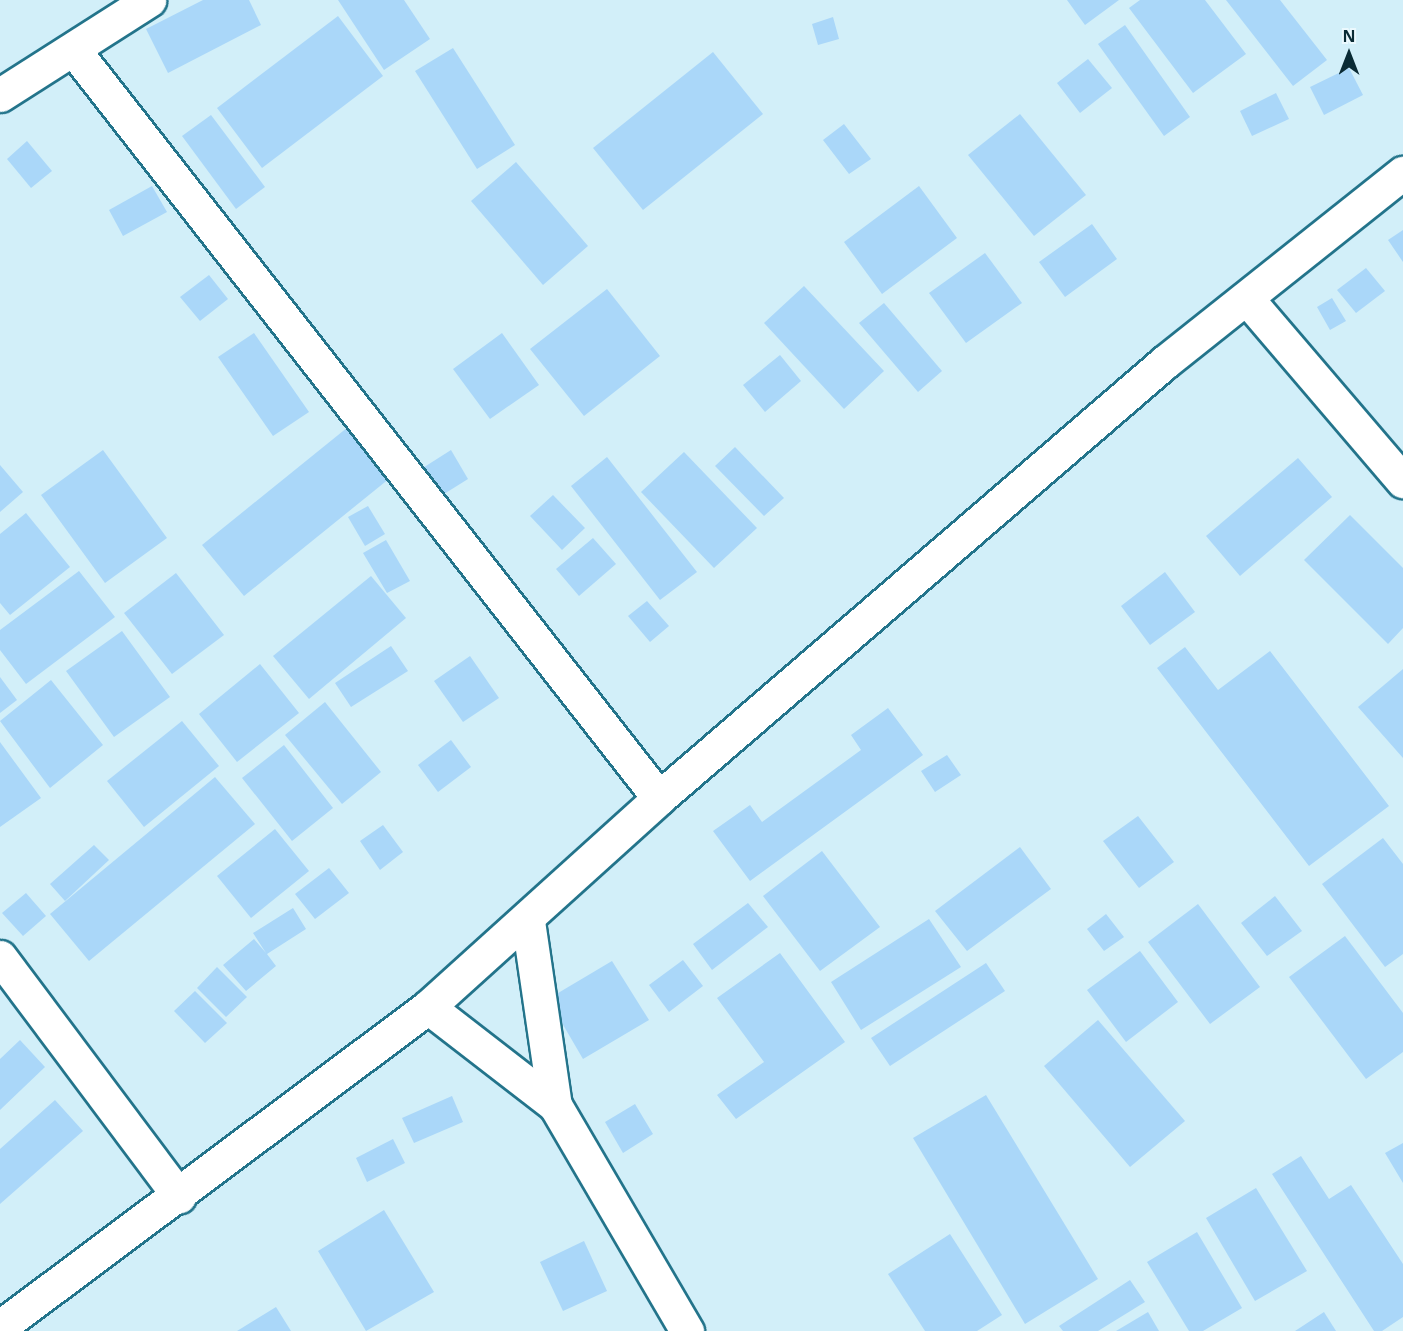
<!DOCTYPE html>
<html>
<head>
<meta charset="utf-8">
<style>
	body { margin:0 }
	#map { position:relative; width:1403px; height:1331px; overflow:hidden; background:#d2eff9; font-family:"Open Sans",sans-serif }
	div>[style] { position:absolute }
	[style*='--x'] { left:calc(var(--x)*1px); top:calc(var(--y)*1px); width:calc(var(--w)*1px); rotate:calc(var(--a)*1deg) }
	.building>* { inset:0; background:#aad7f9 }
	.roads { filter:drop-shadow(2px 0 #23748b) drop-shadow(-2px 0 #23748b) drop-shadow(0 2px #23748b) drop-shadow(0 -2px #23748b) }
	.minor>* { height:33px; margin:-16.5px; padding:0 16.5px; transform-origin:16.5px; border-radius:16.5px; background:#fff }
	span { translate:-50% -50%; white-space:nowrap; text-align:center; line-height:1.15; -webkit-text-stroke:4.5px #ebf9fe; paint-order:stroke }
	.north { position:absolute; left:1319px; top:24px; width:60px; height:60px; -webkit-text-stroke:4px #ebf9fe; paint-order:stroke; rotate:0deg; font-size:16px; font-weight:700; line-height:24px; text-align:center; color:#0a2b35 }
	.north::after { content:''; display:block; margin:auto; width:21px; height:27px; background:#0a2b35; clip-path:polygon(50% 0,100% 100%,50% 72%,0 100%) }
</style>
</head>
<body>
<div id="map">
	<div class="building">
		<i style="clip-path:polygon(203px 0,249px 0,261px 25px,168px 73px,146px 29px)"></i>
		<i style="clip-path:polygon(338px 0,404px 0,430px 39px,384px 70px)"></i>
		<i style="clip-path:polygon(1067px 0,1119px 0,1085px 25px)"></i>
		<i style="clip-path:polygon(1140px 0,1205px 0,1246px 54px,1193px 93px,1129px 8px)"></i>
		<i style="clip-path:polygon(1226px 0,1280px 0,1327px 60px,1293px 86px)"></i>
		<i style="clip-path:polygon(338px 16px,383px 76px,262px 168px,217px 108px)"></i>
		<i style="clip-path:polygon(833px 17px,839px 39px,818px 45px,812px 24px)"></i>
		<i style="clip-path:polygon(1125px 25px,1190px 117px,1164px 136px,1098px 44px)"></i>
		<i style="clip-path:polygon(453px 48px,515px 145px,477px 169px,415px 71px)"></i>
		<i style="clip-path:polygon(713px 52px,763px 114px,643px 210px,593px 148px)"></i>
		<i style="clip-path:polygon(1088px 59px,1112px 88px,1080px 113px,1057px 83px)"></i>
		<i style="clip-path:polygon(1349px 68px,1363px 95px,1324px 115px,1310px 87px)"></i>
		<i style="clip-path:polygon(1276px 93px,1289px 119px,1252px 136px,1240px 111px)"></i>
		<i style="clip-path:polygon(1020px 114px,1086px 195px,1034px 236px,968px 155px)"></i>
		<i style="clip-path:polygon(211px 115px,265px 187px,236px 209px,182px 136px)"></i>
		<i style="clip-path:polygon(844px 124px,871px 159px,849px 174px,823px 140px)"></i>
		<i style="clip-path:polygon(27px 141px,52px 171px,31px 188px,7px 159px)"></i>
		<i style="clip-path:polygon(516px 162px,588px 246px,543px 285px,471px 201px)"></i>
		<i style="clip-path:polygon(152px 186px,167px 212px,123px 236px,109px 210px)"></i>
		<i style="clip-path:polygon(919px 186px,957px 238px,882px 294px,844px 242px)"></i>
		<i style="clip-path:polygon(1092px 224px,1117px 259px,1065px 297px,1039px 262px)"></i>
		<i style="clip-path:polygon(1403px 230px,1403px 262px,1388px 240px)"></i>
		<i style="clip-path:polygon(985px 253px,1022px 303px,966px 343px,929px 293px)"></i>
		<i style="clip-path:polygon(1366px 268px,1385px 291px,1356px 313px,1337px 290px)"></i>
		<i style="clip-path:polygon(209px 275px,228px 299px,200px 321px,180px 297px)"></i>
		<i style="clip-path:polygon(804px 286px,884px 371px,844px 409px,764px 323px)"></i>
		<i style="clip-path:polygon(607px 289px,660px 356px,584px 416px,530px 349px)"></i>
		<i style="clip-path:polygon(1332px 298px,1346px 321px,1330px 330px,1317px 307px)"></i>
		<i style="clip-path:polygon(884px 303px,942px 371px,918px 392px,859px 323px)"></i>
		<i style="clip-path:polygon(254px 333px,309px 412px,273px 436px,218px 357px)"></i>
		<i style="clip-path:polygon(502px 333px,539px 385px,490px 419px,453px 369px)"></i>
		<i style="clip-path:polygon(780px 355px,801px 381px,765px 412px,743px 385px)"></i>
		<i style="clip-path:polygon(348px 427px,390px 478px,244px 596px,202px 545px)"></i>
		<i style="clip-path:polygon(735px 447px,784px 498px,764px 516px,715px 466px)"></i>
		<i style="clip-path:polygon(103px 450px,167px 538px,105px 583px,41px 495px)"></i>
		<i style="clip-path:polygon(451px 450px,468px 479px,436px 499px,418px 471px)"></i>
		<i style="clip-path:polygon(684px 452px,757px 528px,714px 568px,641px 492px)"></i>
		<i style="clip-path:polygon(607px 457px,697px 572px,660px 600px,571px 486px)"></i>
		<i style="clip-path:polygon(1298px 458px,1332px 497px,1240px 576px,1206px 536px)"></i>
		<i style="clip-path:polygon(0 465px,23px 492px,0 512px)"></i>
		<i style="clip-path:polygon(553px 495px,585px 528px,562px 550px,530px 516px)"></i>
		<i style="clip-path:polygon(368px 506px,385px 534px,365px 546px,348px 517px)"></i>
		<i style="clip-path:polygon(26px 513px,70px 567px,10px 615px,0 603px,0 534px)"></i>
		<i style="clip-path:polygon(1350px 515px,1403px 568px,1403px 628px,1388px 644px,1304px 560px)"></i>
		<i style="clip-path:polygon(593px 538px,616px 564px,579px 596px,556px 569px)"></i>
		<i style="clip-path:polygon(386px 540px,410px 581px,387px 593px,363px 553px)"></i>
		<i style="clip-path:polygon(79px 571px,115px 617px,26px 684px,0 650px,0 630px)"></i>
		<i style="clip-path:polygon(1165px 572px,1195px 612px,1150px 645px,1121px 606px)"></i>
		<i style="clip-path:polygon(176px 573px,224px 635px,172px 674px,124px 613px)"></i>
		<i style="clip-path:polygon(371px 576px,406px 618px,309px 699px,273px 656px)"></i>
		<i style="clip-path:polygon(647px 601px,669px 626px,650px 642px,628px 616px)"></i>
		<i style="clip-path:polygon(122px 631px,170px 697px,114px 737px,66px 671px)"></i>
		<i style="clip-path:polygon(391px 646px,408px 671px,351px 707px,335px 683px)"></i>
		<i style="clip-path:polygon(1185px 647px,1218px 690px,1270px 651px,1389px 806px,1309px 866px,1157px 668px)"></i>
		<i style="clip-path:polygon(470px 656px,499px 698px,463px 722px,434px 681px)"></i>
		<i style="clip-path:polygon(260px 664px,299px 713px,237px 762px,199px 714px)"></i>
		<i style="clip-path:polygon(1403px 669px,1403px 758px,1358px 707px)"></i>
		<i style="clip-path:polygon(0 677px,17px 700px,0 713px)"></i>
		<i style="clip-path:polygon(51px 680px,103px 745px,50px 788px,0 721px)"></i>
		<i style="clip-path:polygon(325px 702px,381px 772px,342px 804px,285px 735px)"></i>
		<i style="clip-path:polygon(888px 708px,923px 755px,750px 881px,713px 831px,750px 805px,762px 822px,861px 750px,851px 735px)"></i>
		<i style="clip-path:polygon(182px 721px,219px 766px,144px 827px,107px 781px)"></i>
		<i style="clip-path:polygon(451px 740px,471px 767px,438px 792px,418px 765px)"></i>
		<i style="clip-path:polygon(0 742px,41px 798px,0 827px)"></i>
		<i style="clip-path:polygon(284px 745px,333px 808px,292px 841px,242px 778px)"></i>
		<i style="clip-path:polygon(947px 755px,961px 775px,935px 792px,921px 771px)"></i>
		<i style="clip-path:polygon(215px 777px,255px 824px,89px 961px,50px 914px)"></i>
		<i style="clip-path:polygon(1138px 816px,1174px 862px,1139px 888px,1103px 841px)"></i>
		<i style="clip-path:polygon(383px 825px,403px 852px,380px 870px,360px 841px)"></i>
		<i style="clip-path:polygon(275px 829px,309px 871px,251px 918px,217px 876px)"></i>
		<i style="clip-path:polygon(1383px 838px,1403px 864px,1403px 954px,1385px 967px,1322px 884px)"></i>
		<i style="clip-path:polygon(94px 845px,109px 860px,65px 901px,50px 884px)"></i>
		<i style="clip-path:polygon(1020px 847px,1051px 889px,967px 951px,935px 911px)"></i>
		<i style="clip-path:polygon(822px 851px,880px 927px,820px 971px,763px 896px)"></i>
		<i style="clip-path:polygon(329px 868px,349px 893px,315px 919px,295px 894px)"></i>
		<i style="clip-path:polygon(26px 893px,46px 916px,23px 936px,2px 913px)"></i>
		<i style="clip-path:polygon(1275px 896px,1302px 931px,1267px 956px,1241px 923px)"></i>
		<i style="clip-path:polygon(748px 903px,768px 927px,712px 970px,693px 944px)"></i>
		<i style="clip-path:polygon(1198px 904px,1260px 987px,1210px 1024px,1148px 942px)"></i>
		<i style="clip-path:polygon(293px 908px,306px 929px,267px 954px,276px 966px,246px 991px,223px 965px,254px 939px,266px 953px,253px 933px)"></i>
		<i style="clip-path:polygon(1106px 914px,1124px 937px,1104px 951px,1087px 929px)"></i>
		<i style="clip-path:polygon(929px 919px,961px 967px,861px 1030px,831px 982px)"></i>
		<i style="clip-path:polygon(1345px 936px,1403px 1013px,1403px 1052px,1366px 1079px,1289px 977px)"></i>
		<i style="clip-path:polygon(1140px 951px,1178px 1002px,1126px 1042px,1087px 990px)"></i>
		<i style="clip-path:polygon(780px 953px,845px 1042px,736px 1119px,717px 1095px,764px 1062px,717px 998px)"></i>
		<i style="clip-path:polygon(683px 960px,703px 986px,669px 1012px,649px 985px)"></i>
		<i style="clip-path:polygon(612px 961px,649px 1020px,583px 1059px,548px 999px)"></i>
		<i style="clip-path:polygon(986px 963px,1005px 991px,890px 1066px,871px 1038px)"></i>
		<i style="clip-path:polygon(217px 967px,247px 997px,226px 1017px,197px 988px)"></i>
		<i style="clip-path:polygon(195px 991px,227px 1023px,205px 1043px,174px 1011px)"></i>
		<i style="clip-path:polygon(1098px 1020px,1185px 1121px,1130px 1167px,1044px 1066px)"></i>
		<i style="clip-path:polygon(20px 1040px,45px 1067px,0 1110px,0 1059px)"></i>
		<i style="clip-path:polygon(986px 1095px,1098px 1279px,1025px 1324px,913px 1138px)"></i>
		<i style="clip-path:polygon(452px 1096px,463px 1122px,414px 1143px,402px 1118px)"></i>
		<i style="clip-path:polygon(55px 1100px,83px 1131px,0 1204px,0 1149px)"></i>
		<i style="clip-path:polygon(635px 1104px,653px 1134px,623px 1153px,605px 1122px)"></i>
		<i style="clip-path:polygon(393px 1139px,405px 1163px,367px 1182px,356px 1158px)"></i>
		<i style="clip-path:polygon(1403px 1143px,1403px 1183px,1385px 1153px)"></i>
		<i style="clip-path:polygon(1301px 1156px,1329px 1199px,1351px 1185px,1403px 1264px,1403px 1317px,1382px 1331px,1374px 1331px,1272px 1174px)"></i>
		<i style="clip-path:polygon(1256px 1188px,1307px 1271px,1255px 1301px,1206px 1218px)"></i>
		<i style="clip-path:polygon(384px 1210px,434px 1292px,366px 1331px,318px 1251px)"></i>
		<i style="clip-path:polygon(1197px 1232px,1242px 1308px,1203px 1331px,1189px 1331px,1147px 1262px)"></i>
		<i style="clip-path:polygon(950px 1234px,1002px 1315px,977px 1331px,925px 1331px,888px 1274px)"></i>
		<i style="clip-path:polygon(584px 1241px,607px 1291px,563px 1311px,540px 1262px)"></i>
		<i style="clip-path:polygon(1130px 1280px,1145px 1302px,1098px 1331px,1063px 1331px,1059px 1326px)"></i>
		<i style="clip-path:polygon(276px 1307px,291px 1331px,237px 1331px)"></i>
		<i style="clip-path:polygon(1148px 1312px,1159px 1331px,1116px 1331px)"></i>
		<i style="clip-path:polygon(1324px 1312px,1336px 1331px,1295px 1331px)"></i>
	</div>
	<div class="roads">
		<div class="minor">
			<i style="--x:73;--y:49;--w:951;--a:51.96"></i>
			<i style="--x:0;--y:95;--w:177;--a:-32.5"></i>
			<i style="--x:1249;--y:301;--w:237;--a:49.5"></i>
			<i style="--x:528;--y:921;--w:186;--a:81.7"></i>
			<i style="--x:555;--y:1105;--w:262;--a:59.7"></i>
			<i style="--x:0;--y:957;--w:299;--a:53.2"></i>
			<i style="--x:428;--y:1007;--w:160;--a:37.7"></i>
			<i style="--x:0;--y:1327;--w:534;--a:-36.78"></i>
			<i style="--x:428;--y:1007;--w:312;--a:-42.1"></i>
			<i style="--x:659;--y:798;--w:668;--a:-40.75"></i>
			<i style="--x:1165;--y:362;--w:304;--a:-38.5"></i>
		</div>
	</div>
	<div class="north">N</div>
</div>
</body>
</html>
